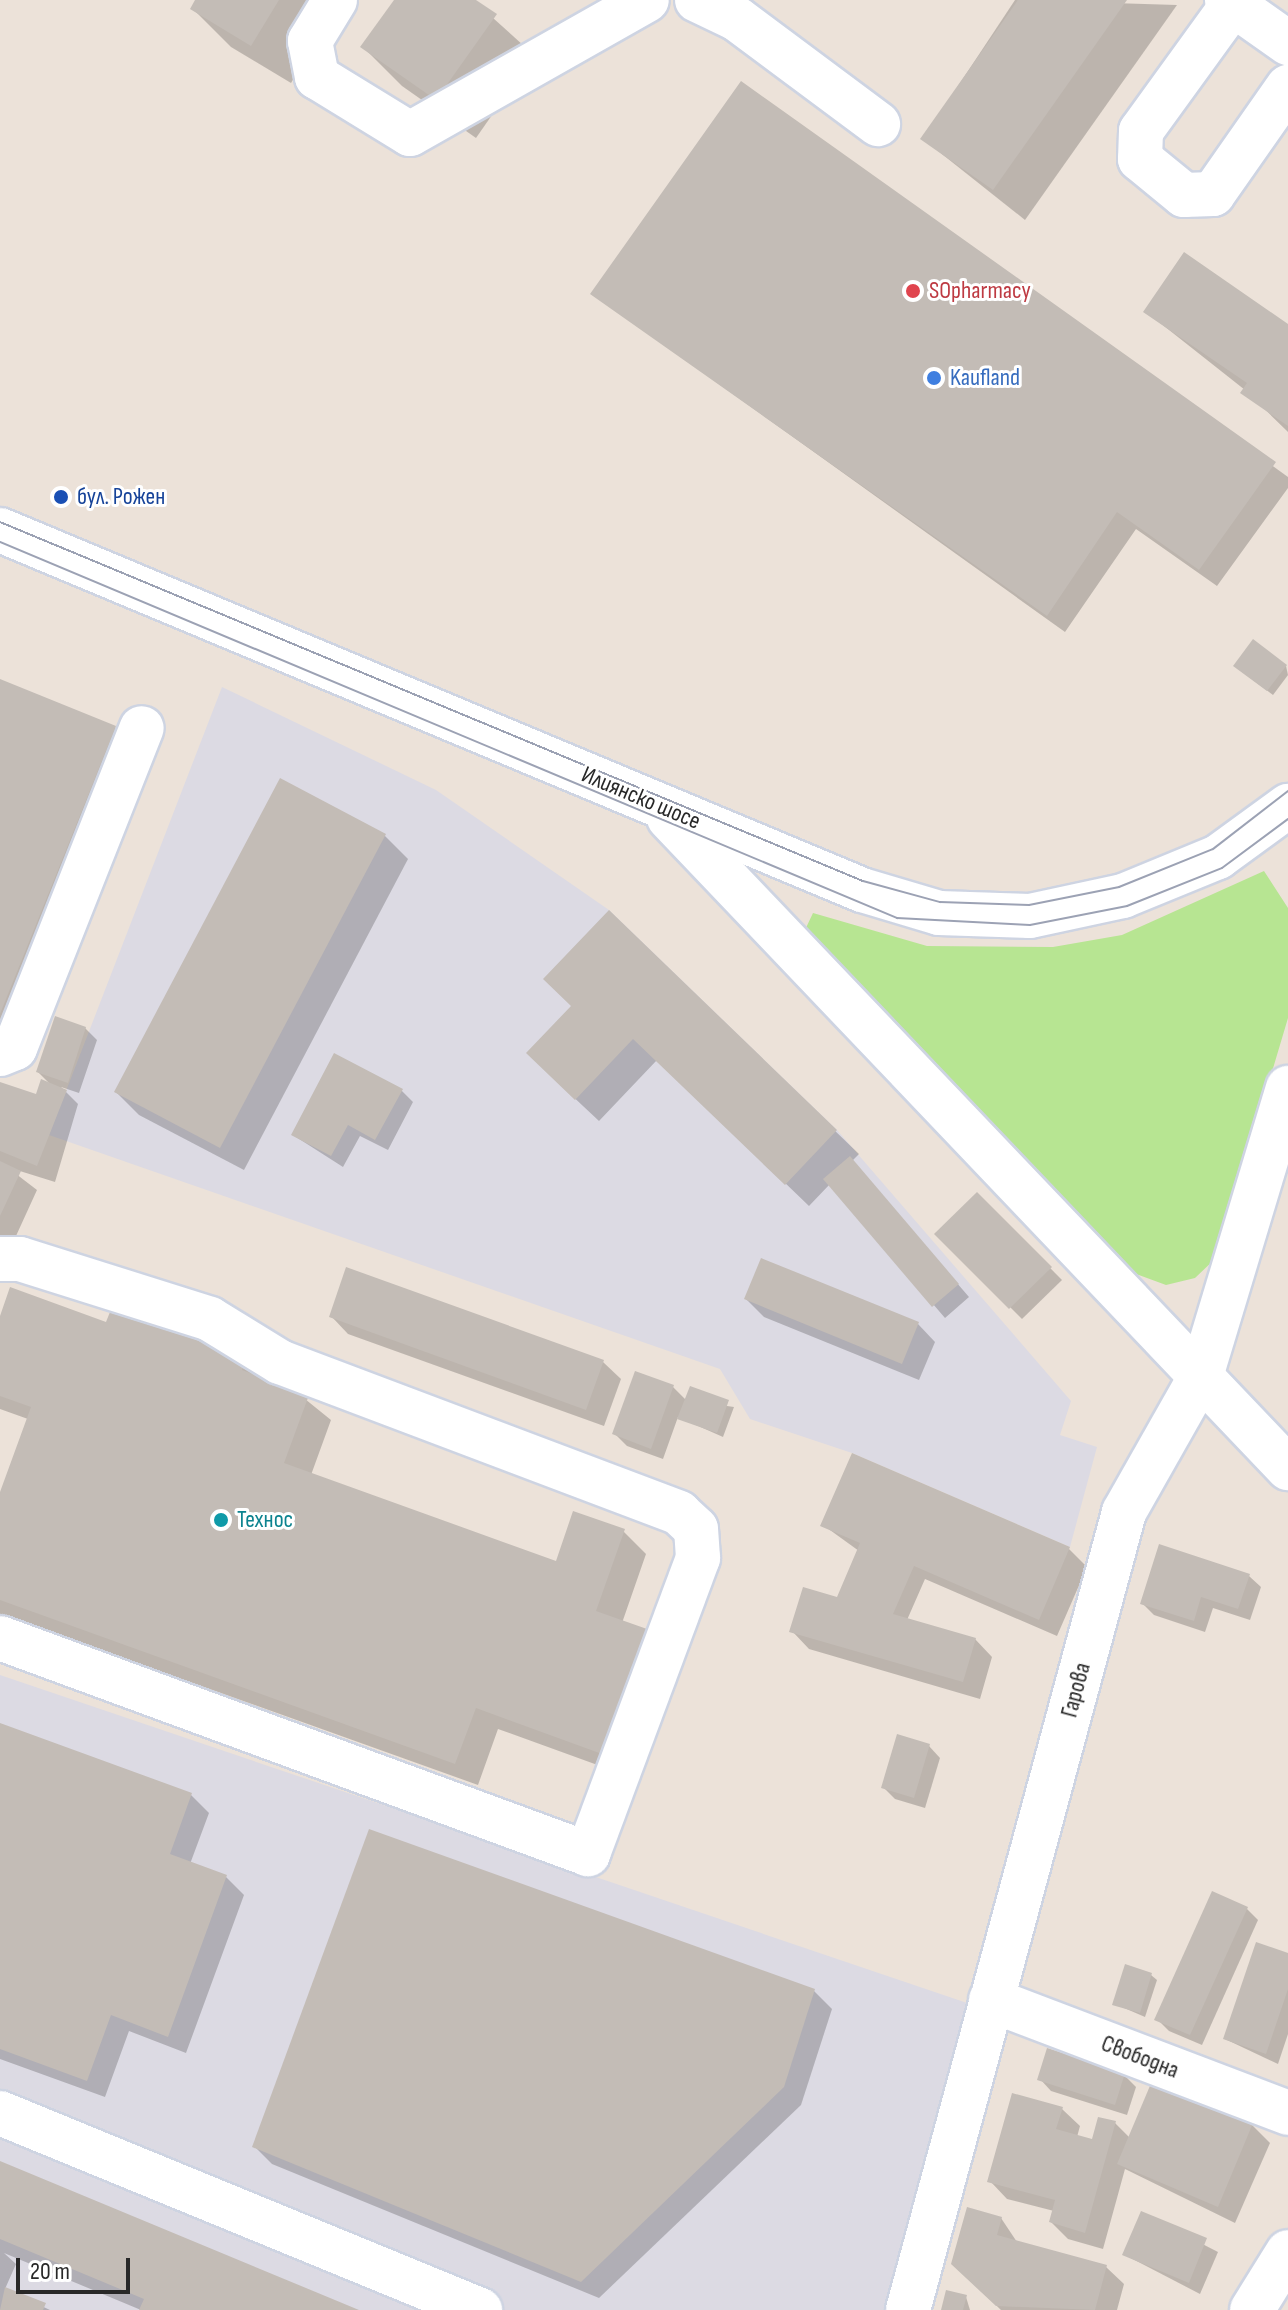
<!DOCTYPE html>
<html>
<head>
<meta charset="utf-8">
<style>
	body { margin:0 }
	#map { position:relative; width:1288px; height:2310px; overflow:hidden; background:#ece2d9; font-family:"Sofia Sans Condensed",sans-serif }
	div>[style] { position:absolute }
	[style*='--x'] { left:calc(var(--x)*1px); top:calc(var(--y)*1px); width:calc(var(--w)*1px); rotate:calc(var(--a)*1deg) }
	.industrial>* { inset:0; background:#dcdae3 }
	.green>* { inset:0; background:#b7e592 }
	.shadow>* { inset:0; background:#0003 }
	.building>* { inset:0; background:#c3bcb6 }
	.roads { filter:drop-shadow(2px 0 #ced4e2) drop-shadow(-2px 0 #ced4e2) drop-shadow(0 2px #ced4e2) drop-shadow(0 -2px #ced4e2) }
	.minor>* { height:44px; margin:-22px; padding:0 22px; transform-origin:22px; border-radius:22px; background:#fff }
	.tram>* { height:2px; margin:-1px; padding:0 1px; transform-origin:1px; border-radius:1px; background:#9ca2b4 }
	.dots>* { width:22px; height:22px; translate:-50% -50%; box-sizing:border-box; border:4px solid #fff; border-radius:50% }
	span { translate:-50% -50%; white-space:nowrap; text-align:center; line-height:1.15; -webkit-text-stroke:6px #fff; paint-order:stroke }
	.health-label { font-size:24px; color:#be3a42 }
	.left { translate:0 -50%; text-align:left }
	.shop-label { font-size:24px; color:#366cbe }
	.transit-label { font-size:24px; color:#164399 }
	.street-label { font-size:24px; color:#282828 }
	.culture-label { font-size:24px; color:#0d838f }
	.scale { position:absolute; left:16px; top:2258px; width:114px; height:36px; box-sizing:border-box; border:4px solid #282828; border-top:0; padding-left:10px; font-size:24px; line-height:28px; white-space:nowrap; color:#282828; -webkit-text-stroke:6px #fff; paint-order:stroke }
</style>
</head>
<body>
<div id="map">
	<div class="industrial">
		<i style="clip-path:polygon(222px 687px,436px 790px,609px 910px,837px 1130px,1071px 1401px,1060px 1435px,1097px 1447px,1070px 1547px,852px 1453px,750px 1419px,720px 1369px,49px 1135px)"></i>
		<i style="clip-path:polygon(0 1675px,976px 2006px,892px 2310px,0 2310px)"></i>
	</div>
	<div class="green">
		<i style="clip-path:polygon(1264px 871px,1288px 908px,1288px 1018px,1217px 1257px,1195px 1278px,1166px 1285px,1128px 1271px,804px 932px,813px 913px,927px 946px,1053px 947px,1122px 935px)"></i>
	</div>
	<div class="shadow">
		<i style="clip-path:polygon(197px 0,341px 0,291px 83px,231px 47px,192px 8px)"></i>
		<i style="clip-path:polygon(396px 0,473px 0,534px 55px,476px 138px,402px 86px,363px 47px)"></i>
		<i style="clip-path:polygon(1015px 0,1177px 5px,1025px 220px,923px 139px)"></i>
		<i style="clip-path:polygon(741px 84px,1288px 477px,1288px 488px,1217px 586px,1136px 529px,1065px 632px,592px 293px)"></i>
		<i style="clip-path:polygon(1145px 311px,1288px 327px,1288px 432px,1245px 390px)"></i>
		<i style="clip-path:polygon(1286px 666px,1288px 675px,1273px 695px,1241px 671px)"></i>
		<i style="clip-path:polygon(0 681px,115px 727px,127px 739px,0 1052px)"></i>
		<i style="clip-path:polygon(281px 781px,385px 836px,408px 859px,244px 1170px,139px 1115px,116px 1092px)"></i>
		<i style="clip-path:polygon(609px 913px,859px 1154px,852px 1161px,969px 1297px,945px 1318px,830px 1184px,809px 1206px,657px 1060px,599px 1121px,551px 1076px)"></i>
		<i style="clip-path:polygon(85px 1028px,97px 1040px,79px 1093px,61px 1087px,78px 1104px,55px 1182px,7px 1167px,37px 1190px,0 1271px,0 1088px,37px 1097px,53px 1087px,38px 1072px)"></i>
		<i style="clip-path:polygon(401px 1090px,413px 1102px,388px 1150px,360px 1136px,343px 1167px,293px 1135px)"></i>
		<i style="clip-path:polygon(977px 1194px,1062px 1280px,1022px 1319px,937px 1234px)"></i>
		<i style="clip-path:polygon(746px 1299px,918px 1324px,935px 1342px,919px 1380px,764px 1317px)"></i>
		<i style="clip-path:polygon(331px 1316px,603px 1362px,621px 1379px,604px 1426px,348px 1334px)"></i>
		<i style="clip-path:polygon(0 1322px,107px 1324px,248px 1353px,331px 1420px,311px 1475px,557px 1563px,623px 1531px,646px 1554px,622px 1623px,646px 1631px,669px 1654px,625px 1775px,498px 1729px,478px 1785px,0 1614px,0 1498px,28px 1419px,0 1409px)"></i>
		<i style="clip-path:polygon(673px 1387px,686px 1400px,734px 1407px,723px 1437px,678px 1417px,663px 1459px,627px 1446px,615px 1434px)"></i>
		<i style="clip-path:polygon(823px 1525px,1069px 1549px,1087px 1567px,1057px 1636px,925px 1579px,907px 1620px,975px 1639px,992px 1657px,980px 1699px,809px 1649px,792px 1631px,844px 1601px,859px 1551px)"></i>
		<i style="clip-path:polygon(1249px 1576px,1261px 1587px,1250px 1620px,1213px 1608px,1205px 1632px,1154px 1615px,1142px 1603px)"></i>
		<i style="clip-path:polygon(0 1725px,191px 1795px,209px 1813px,190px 1864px,226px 1877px,244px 1895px,186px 2053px,129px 2031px,105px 2097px,0 2059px)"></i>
		<i style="clip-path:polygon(929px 1746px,940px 1758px,925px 1808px,895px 1799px,883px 1787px)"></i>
		<i style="clip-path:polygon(1246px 1908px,1258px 1920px,1202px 2045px,1169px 2031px,1157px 2019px)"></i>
		<i style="clip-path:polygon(1288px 1955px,1288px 2034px,1278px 2064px,1225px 2039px)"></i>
		<i style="clip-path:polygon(1151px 1975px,1157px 1980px,1145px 2017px,1115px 2004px)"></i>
		<i style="clip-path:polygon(814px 1991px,832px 2009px,801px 2105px,599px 2298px,272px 2164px,254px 2146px)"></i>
		<i style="clip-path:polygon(1124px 2075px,1136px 2087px,1127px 2115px,1051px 2091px,1040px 2079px)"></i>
		<i style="clip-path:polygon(1062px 2109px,1080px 2126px,1077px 2137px,1094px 2141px,1115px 2123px,1130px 2138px,1252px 2125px,1270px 2143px,1235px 2223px,1125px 2169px,1103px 2249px,1068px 2239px,1051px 2222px,1054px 2211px,1007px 2199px,990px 2181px)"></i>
		<i style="clip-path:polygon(0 2163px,354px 2310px,141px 2310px,4px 2253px,16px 2264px,5px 2289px,50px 2310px,0 2310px)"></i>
		<i style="clip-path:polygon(1142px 2213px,1218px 2252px,1200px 2294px,1125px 2255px)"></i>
		<i style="clip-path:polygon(1001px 2218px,1017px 2242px,1106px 2267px,1124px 2284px,1117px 2310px,1001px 2310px,972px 2282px)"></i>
		<i style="clip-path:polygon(966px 2297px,970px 2310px,943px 2310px)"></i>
	</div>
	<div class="building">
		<i style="clip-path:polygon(195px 0,279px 0,251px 46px,190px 9px)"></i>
		<i style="clip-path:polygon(394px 0,476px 0,497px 14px,436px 100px,360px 47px)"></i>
		<i style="clip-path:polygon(1018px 0,1127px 0,993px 190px,920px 139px)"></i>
		<i style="clip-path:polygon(741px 81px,1276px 462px,1199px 570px,1117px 512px,1047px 616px,590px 294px)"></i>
		<i style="clip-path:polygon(1184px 252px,1288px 324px,1288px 426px,1240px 393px,1247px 383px,1143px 312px)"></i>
		<i style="clip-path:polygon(1253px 639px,1287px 665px,1267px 691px,1233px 666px)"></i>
		<i style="clip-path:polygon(0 679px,116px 726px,0 1014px)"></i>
		<i style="clip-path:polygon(280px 778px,386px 834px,220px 1148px,114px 1092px)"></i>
		<i style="clip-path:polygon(609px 910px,837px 1130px,785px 1185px,633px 1039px,575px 1100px,526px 1053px,571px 1006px,543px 979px)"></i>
		<i style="clip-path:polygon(55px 1016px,86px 1027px,68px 1083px,36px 1072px)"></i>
		<i style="clip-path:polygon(334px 1053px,403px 1089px,375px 1140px,348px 1125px,331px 1156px,291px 1135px)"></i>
		<i style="clip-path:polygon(41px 1079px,67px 1090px,37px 1166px,0 1151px,0 1082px,36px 1094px)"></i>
		<i style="clip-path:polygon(850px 1156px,959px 1284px,932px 1307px,823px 1179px)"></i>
		<i style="clip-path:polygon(0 1161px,21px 1171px,0 1216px)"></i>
		<i style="clip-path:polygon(977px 1192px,1052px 1267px,1009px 1309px,934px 1234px)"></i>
		<i style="clip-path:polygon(761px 1258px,919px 1322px,902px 1364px,744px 1299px)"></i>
		<i style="clip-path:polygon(346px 1267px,604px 1360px,586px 1410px,329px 1317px)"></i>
		<i style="clip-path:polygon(10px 1287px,106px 1322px,114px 1302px,249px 1351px,242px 1370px,309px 1395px,284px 1463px,556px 1561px,573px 1511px,625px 1529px,596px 1611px,647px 1629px,602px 1754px,476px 1708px,455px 1764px,0 1600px,0 1492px,31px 1407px,0 1396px,0 1316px)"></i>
		<i style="clip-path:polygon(635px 1371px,674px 1385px,651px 1449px,612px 1434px)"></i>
		<i style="clip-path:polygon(690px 1386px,729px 1400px,717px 1433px,677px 1419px)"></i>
		<i style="clip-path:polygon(852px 1453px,1070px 1547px,1039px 1620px,914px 1566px,893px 1614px,976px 1638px,963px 1682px,789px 1632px,803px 1587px,837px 1597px,860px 1543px,820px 1526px)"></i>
		<i style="clip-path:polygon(1159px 1544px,1250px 1574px,1238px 1609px,1201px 1597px,1194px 1621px,1140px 1604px)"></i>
		<i style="clip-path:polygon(0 1723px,192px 1793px,170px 1854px,227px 1875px,168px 2037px,111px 2015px,87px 2081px,0 2049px)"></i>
		<i style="clip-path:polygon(897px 1734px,930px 1744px,914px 1798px,881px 1788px)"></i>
		<i style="clip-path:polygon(369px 1829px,815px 1989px,784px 2087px,581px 2282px,252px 2147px)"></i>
		<i style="clip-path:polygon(1212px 1891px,1248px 1907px,1190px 2035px,1154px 2020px)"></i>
		<i style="clip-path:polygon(1256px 1942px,1288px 1953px,1288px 1989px,1266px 2054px,1223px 2039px)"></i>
		<i style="clip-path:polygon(1125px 1964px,1152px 1973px,1140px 2013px,1112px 2005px)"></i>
		<i style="clip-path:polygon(1047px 2048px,1125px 2073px,1115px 2105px,1037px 2080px)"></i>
		<i style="clip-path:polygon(1152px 2081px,1253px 2123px,1218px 2207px,1117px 2164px)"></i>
		<i style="clip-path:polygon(1012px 2093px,1063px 2107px,1056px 2129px,1092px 2139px,1098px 2117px,1116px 2121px,1085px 2233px,1049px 2222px,1055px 2200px,987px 2182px)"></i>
		<i style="clip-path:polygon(0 2161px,359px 2310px,139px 2310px,144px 2299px,0 2239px)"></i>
		<i style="clip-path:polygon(967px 2207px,1002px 2217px,997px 2235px,1107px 2265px,1095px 2310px,996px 2306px,951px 2264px)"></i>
		<i style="clip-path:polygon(1141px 2211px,1207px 2238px,1189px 2283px,1122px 2255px)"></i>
		<i style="clip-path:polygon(5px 2287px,46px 2303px,43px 2310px,0 2310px)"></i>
		<i style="clip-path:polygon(946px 2290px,967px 2295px,963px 2310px,941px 2310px)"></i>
	</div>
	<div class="roads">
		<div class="minor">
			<i style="--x:335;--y:0;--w:48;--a:121.4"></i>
			<i style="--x:310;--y:41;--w:37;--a:79"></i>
			<i style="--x:317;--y:77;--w:109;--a:31.5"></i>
			<i style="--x:410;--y:134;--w:272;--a:-29.5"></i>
			<i style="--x:697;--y:0;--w:44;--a:25.4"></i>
			<i style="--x:737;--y:19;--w:176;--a:36.7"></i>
			<i style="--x:1227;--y:0;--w:75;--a:35.2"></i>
			<i style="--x:1233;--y:4;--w:157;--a:125.9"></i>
			<i style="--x:1141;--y:131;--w:28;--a:92"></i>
			<i style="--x:1140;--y:159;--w:57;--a:39.3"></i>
			<i style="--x:1184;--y:195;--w:29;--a:-2"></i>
			<i style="--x:1213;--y:194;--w:131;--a:-55"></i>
			<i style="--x:0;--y:530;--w:934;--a:22.67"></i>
			<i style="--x:862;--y:890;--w:80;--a:16.6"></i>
			<i style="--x:939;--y:913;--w:91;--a:1.9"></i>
			<i style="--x:1030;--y:916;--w:95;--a:-12.1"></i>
			<i style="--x:1123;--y:896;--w:103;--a:-22.3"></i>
			<i style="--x:1218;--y:857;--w:87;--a:-36.1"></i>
			<i style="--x:669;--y:818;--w:898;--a:46.4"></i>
			<i style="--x:0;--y:1054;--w:16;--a:-22"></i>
			<i style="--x:15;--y:1048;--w:344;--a:-68.4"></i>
			<i style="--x:0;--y:1259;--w:20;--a:0"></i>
			<i style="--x:20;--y:1259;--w:199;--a:17.5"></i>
			<i style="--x:210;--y:1319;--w:82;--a:31.6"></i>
			<i style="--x:280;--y:1362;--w:427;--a:20.7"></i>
			<i style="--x:679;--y:1513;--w:23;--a:43"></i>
			<i style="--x:696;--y:1529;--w:29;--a:86"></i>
			<i style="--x:698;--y:1558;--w:316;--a:110.4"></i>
			<i style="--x:588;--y:1854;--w:626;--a:-159.83"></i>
			<i style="--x:991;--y:2000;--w:318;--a:20.8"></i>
			<i style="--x:0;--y:2113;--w:519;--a:22.31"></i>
			<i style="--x:908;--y:2310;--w:827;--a:-74.85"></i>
			<i style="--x:1124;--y:1512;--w:156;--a:-60.5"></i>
			<i style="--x:1201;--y:1376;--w:301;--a:-73.2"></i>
			<i style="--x:1252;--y:2310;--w:68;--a:-58.2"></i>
		</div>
	</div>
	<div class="tram">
		<i style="--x:0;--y:522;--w:935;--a:22.59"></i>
		<i style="--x:863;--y:881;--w:80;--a:15.3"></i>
		<i style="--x:940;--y:902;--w:89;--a:1.9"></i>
		<i style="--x:1029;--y:905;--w:92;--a:-11.3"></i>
		<i style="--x:1119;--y:887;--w:101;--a:-22"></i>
		<i style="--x:1213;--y:849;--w:95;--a:-37.7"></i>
		<i style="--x:0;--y:542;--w:973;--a:22.74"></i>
		<i style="--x:897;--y:918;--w:133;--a:3"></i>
		<i style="--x:1030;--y:925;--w:99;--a:-11.1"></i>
		<i style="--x:1127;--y:906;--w:102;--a:-21.8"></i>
		<i style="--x:1222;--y:868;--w:82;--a:-36.6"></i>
	</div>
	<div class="dots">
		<i style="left:913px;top:291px;background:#e0444e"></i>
		<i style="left:934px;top:378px;background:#3f7fe0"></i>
		<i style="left:61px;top:497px;background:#1a4fb4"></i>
		<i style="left:221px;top:1520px;background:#0f9aa8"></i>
	</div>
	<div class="health-label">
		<span class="left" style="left:929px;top:291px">SOpharmacy</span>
	</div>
	<div class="shop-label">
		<span class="left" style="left:950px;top:378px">Kaufland</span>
	</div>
	<div class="transit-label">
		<span class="left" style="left:77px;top:497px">бул. Рожен</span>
	</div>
	<div class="street-label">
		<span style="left:641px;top:798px;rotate:23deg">Илиянско шосе</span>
		<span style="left:1076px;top:1690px;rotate:-75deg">Гарова</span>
		<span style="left:1140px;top:2057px;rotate:21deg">Свободна</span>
	</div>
	<div class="culture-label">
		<span class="left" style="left:237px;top:1520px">Технос</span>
	</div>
	<div class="scale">20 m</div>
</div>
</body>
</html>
